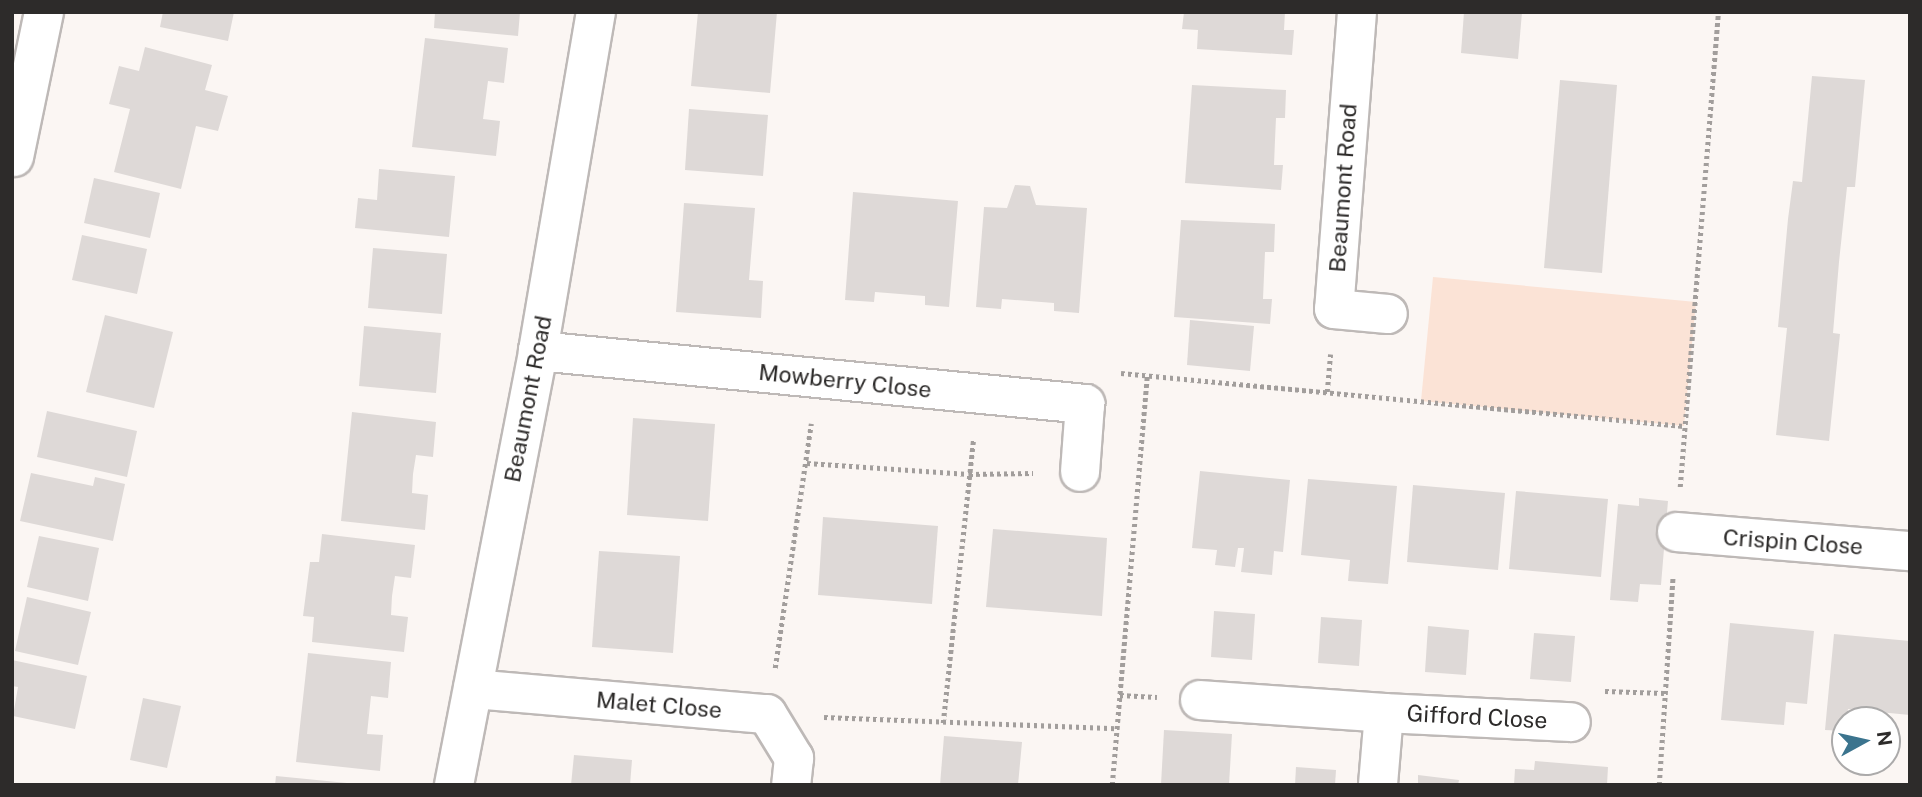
<!DOCTYPE html>
<html>
<head>
<meta charset="utf-8">
<style>
	body { margin:0 }
	#map { position:relative; width:1922px; height:797px; overflow:hidden; background:#fbf6f3; font-family:"Public Sans",sans-serif }
	div>[style] { position:absolute }
	[style*='--x'] { left:calc(var(--x)*1px); top:calc(var(--y)*1px); width:calc(var(--w)*1px); rotate:calc(var(--a)*1deg) }
	.green>* { inset:0; background:#fbe3d6 }
	.building>* { inset:0; background:#ded9d7 }
	.path>* { height:4.5px; margin-top:-2.25px; transform-origin:0; background:repeating-linear-gradient(90deg,#a29e9c 0 3.5px,transparent 0 7px) }
	.roads { filter:drop-shadow(2px 0 #beb9b7) drop-shadow(-2px 0 #beb9b7) drop-shadow(0 2px #beb9b7) drop-shadow(0 -2px #beb9b7) }
	.minor>* { height:38px; margin:-19px; padding:0 19px; transform-origin:19px; border-radius:19px; background:#fff }
	span { translate:-50% -50%; white-space:nowrap; text-align:center; line-height:1.15; -webkit-text-stroke:6px #fff; paint-order:stroke }
	.street-label { font-size:23px; color:#2d2b2a }
	.frame { position:absolute; inset:0; border:14px solid #2d2b2a; pointer-events:none }
	.north { position:absolute; left:1831px; top:706px; width:70px; height:70px; box-sizing:border-box; background:#fff; border:2px solid #abaaaa; border-radius:50%; rotate:82deg; font-size:19px; font-weight:700; line-height:28px; text-align:center; color:#2d2b2a }
	.north::after { content:''; display:block; margin:auto; width:24px; height:32px; background:#3b748e; clip-path:polygon(50% 0,100% 100%,50% 72%,0 100%) }
</style>
</head>
<body>
<div id="map">
	<div class="green">
		<i style="clip-path:polygon(1433px 277px,1696px 302px,1684px 426px,1421px 401px)"></i>
	</div>
	<div class="building">
		<i style="clip-path:polygon(163px 12px,234px 12px,228px 41px,160px 27px)"></i>
		<i style="clip-path:polygon(435px 12px,520px 12px,518px 36px,434px 28px)"></i>
		<i style="clip-path:polygon(698px 12px,777px 12px,770px 93px,691px 86px)"></i>
		<i style="clip-path:polygon(1184px 12px,1285px 12px,1284px 30px,1294px 30px,1292px 55px,1197px 49px,1198px 30px,1182px 29px)"></i>
		<i style="clip-path:polygon(1464px 12px,1522px 12px,1518px 59px,1461px 53px)"></i>
		<i style="clip-path:polygon(425px 38px,508px 48px,504px 83px,488px 81px,483px 119px,500px 121px,496px 156px,412px 147px)"></i>
		<i style="clip-path:polygon(145px 47px,212px 65px,205px 90px,228px 96px,218px 131px,196px 126px,181px 189px,114px 172px,130px 109px,109px 104px,119px 66px,139px 71px)"></i>
		<i style="clip-path:polygon(1812px 76px,1865px 80px,1855px 187px,1847px 187px,1839px 262px,1833px 333px,1840px 334px,1829px 441px,1776px 435px,1787px 328px,1778px 327px,1788px 219px,1793px 181px,1802px 182px)"></i>
		<i style="clip-path:polygon(1560px 80px,1617px 85px,1602px 273px,1544px 268px)"></i>
		<i style="clip-path:polygon(1192px 85px,1286px 90px,1285px 118px,1276px 118px,1275px 140px,1274px 165px,1283px 165px,1281px 190px,1185px 183px)"></i>
		<i style="clip-path:polygon(689px 109px,768px 115px,763px 176px,685px 170px)"></i>
		<i style="clip-path:polygon(379px 169px,455px 176px,449px 237px,355px 228px,358px 198px,377px 200px)"></i>
		<i style="clip-path:polygon(94px 178px,160px 193px,150px 238px,84px 223px)"></i>
		<i style="clip-path:polygon(1015px 185px,1030px 186px,1036px 205px,1087px 208px,1079px 313px,1054px 311px,1054px 303px,1002px 299px,1001px 309px,976px 307px,984px 207px,1007px 208px)"></i>
		<i style="clip-path:polygon(853px 192px,958px 201px,949px 307px,925px 305px,925px 296px,875px 292px,874px 302px,845px 300px)"></i>
		<i style="clip-path:polygon(684px 203px,755px 208px,749px 280px,763px 281px,761px 318px,676px 312px)"></i>
		<i style="clip-path:polygon(1181px 220px,1275px 224px,1274px 252px,1265px 252px,1263px 299px,1272px 299px,1270px 324px,1174px 317px)"></i>
		<i style="clip-path:polygon(82px 235px,147px 249px,137px 294px,72px 280px)"></i>
		<i style="clip-path:polygon(373px 248px,447px 254px,442px 314px,368px 308px)"></i>
		<i style="clip-path:polygon(105px 315px,173px 332px,154px 408px,86px 392px)"></i>
		<i style="clip-path:polygon(1190px 320px,1254px 326px,1250px 371px,1187px 365px)"></i>
		<i style="clip-path:polygon(364px 326px,441px 333px,436px 393px,359px 386px)"></i>
		<i style="clip-path:polygon(47px 411px,137px 431px,127px 477px,37px 457px)"></i>
		<i style="clip-path:polygon(352px 412px,436px 422px,433px 457px,416px 455px,413px 474px,412px 493px,428px 495px,425px 530px,341px 521px)"></i>
		<i style="clip-path:polygon(633px 418px,715px 424px,708px 521px,627px 515px)"></i>
		<i style="clip-path:polygon(1200px 471px,1290px 480px,1283px 552px,1274px 551px,1272px 575px,1241px 572px,1244px 548px,1238px 548px,1235px 567px,1215px 565px,1217px 550px,1192px 548px)"></i>
		<i style="clip-path:polygon(31px 473px,93px 486px,95px 477px,125px 484px,113px 541px,20px 521px)"></i>
		<i style="clip-path:polygon(1308px 479px,1397px 486px,1388px 584px,1348px 581px,1350px 560px,1301px 555px)"></i>
		<i style="clip-path:polygon(1413px 485px,1505px 493px,1498px 570px,1407px 562px)"></i>
		<i style="clip-path:polygon(1516px 491px,1608px 499px,1601px 577px,1509px 569px)"></i>
		<i style="clip-path:polygon(1639px 498px,1668px 501px,1661px 585px,1640px 584px,1638px 602px,1610px 600px,1618px 504px,1639px 506px)"></i>
		<i style="clip-path:polygon(823px 517px,938px 526px,932px 604px,818px 595px)"></i>
		<i style="clip-path:polygon(993px 529px,1107px 538px,1102px 616px,986px 607px)"></i>
		<i style="clip-path:polygon(322px 534px,415px 545px,411px 578px,395px 576px,392px 596px,391px 615px,408px 617px,404px 652px,312px 642px,314px 617px,303px 616px,310px 562px,319px 562px)"></i>
		<i style="clip-path:polygon(39px 536px,99px 548px,88px 601px,27px 587px)"></i>
		<i style="clip-path:polygon(599px 551px,680px 556px,673px 653px,592px 647px)"></i>
		<i style="clip-path:polygon(27px 597px,91px 612px,78px 665px,15px 651px)"></i>
		<i style="clip-path:polygon(1214px 611px,1255px 614px,1252px 660px,1211px 657px)"></i>
		<i style="clip-path:polygon(1321px 617px,1362px 620px,1359px 666px,1318px 663px)"></i>
		<i style="clip-path:polygon(1730px 623px,1814px 631px,1807px 704px,1786px 702px,1784px 725px,1721px 720px)"></i>
		<i style="clip-path:polygon(1428px 626px,1469px 630px,1466px 675px,1425px 672px)"></i>
		<i style="clip-path:polygon(1534px 633px,1575px 636px,1571px 682px,1530px 679px)"></i>
		<i style="clip-path:polygon(1834px 634px,1910px 641px,1910px 715px,1848px 709px,1845px 731px,1825px 730px)"></i>
		<i style="clip-path:polygon(308px 653px,391px 662px,388px 698px,371px 696px,367px 734px,383px 735px,380px 771px,296px 762px)"></i>
		<i style="clip-path:polygon(12px 660px,87px 676px,75px 729px,13px 716px,18px 687px,12px 686px)"></i>
		<i style="clip-path:polygon(143px 698px,181px 706px,167px 768px,130px 760px)"></i>
		<i style="clip-path:polygon(1164px 730px,1232px 734px,1229px 785px,1161px 785px)"></i>
		<i style="clip-path:polygon(944px 736px,1022px 742px,1018px 785px,940px 785px)"></i>
		<i style="clip-path:polygon(574px 755px,632px 760px,630px 785px,571px 785px)"></i>
		<i style="clip-path:polygon(1535px 761px,1608px 767px,1607px 785px,1514px 785px,1515px 769px,1534px 770px)"></i>
		<i style="clip-path:polygon(1296px 767px,1336px 770px,1335px 785px,1295px 785px)"></i>
		<i style="clip-path:polygon(1418px 775px,1459px 780px,1458px 785px,1418px 785px)"></i>
		<i style="clip-path:polygon(276px 776px,347px 783px,347px 785px,275px 785px)"></i>
	</div>
	<div class="path">
		<i style="--x:1121;--y:373;--w:565;--a:5.38"></i>
		<i style="--x:1327;--y:392;--w:38;--a:-85"></i>
		<i style="--x:807;--y:463;--w:162;--a:3.9"></i>
		<i style="--x:969;--y:474;--w:64;--a:-0.9"></i>
		<i style="--x:1680;--y:487;--w:477;--a:-85.4"></i>
		<i style="--x:775;--y:668;--w:247;--a:-81.6"></i>
		<i style="--x:1605;--y:691;--w:59;--a:1.9"></i>
		<i style="--x:1120;--y:695;--w:37;--a:3"></i>
		<i style="--x:824;--y:717;--w:292;--a:2.2"></i>
		<i style="--x:943;--y:723;--w:285;--a:-83.9"></i>
		<i style="--x:1112;--y:785;--w:411;--a:-85.1"></i>
		<i style="--x:1659;--y:785;--w:209;--a:-86.2"></i>
	</div>
	<div class="roads">
		<div class="minor">
			<i style="--x:1357;--y:12;--w:298;--a:94.4"></i>
			<i style="--x:1334;--y:309;--w:54;--a:5.3"></i>
			<i style="--x:14;--y:157;--w:148;--a:-78.3"></i>
			<i style="--x:538;--y:351;--w:550;--a:5.53"></i>
			<i style="--x:1085;--y:404;--w:68;--a:94.2"></i>
			<i style="--x:1677;--y:532;--w:234;--a:4.7"></i>
			<i style="--x:473;--y:689;--w:295;--a:4.9"></i>
			<i style="--x:767;--y:714;--w:52;--a:58.5"></i>
			<i style="--x:794;--y:758;--w:27;--a:96"></i>
			<i style="--x:1200;--y:700;--w:184;--a:4"></i>
			<i style="--x:1384;--y:713;--w:72;--a:94.8"></i>
			<i style="--x:1384;--y:713;--w:187;--a:2.8"></i>
			<i style="--x:454;--y:785;--w:442;--a:-79"></i>
			<i style="--x:538;--y:351;--w:344;--a:-80.3"></i>
		</div>
	</div>
	<div class="street-label">
		<span style="left:1343px;top:188px;rotate:-86deg">Beaumont Road</span>
		<span style="left:845px;top:381px;rotate:6deg">Mowberry Close</span>
		<span style="left:528px;top:399px;rotate:-79deg">Beaumont Road</span>
		<span style="left:1793px;top:542px;rotate:4deg">Crispin Close</span>
		<span style="left:659px;top:705px;rotate:5deg">Malet Close</span>
		<span style="left:1477px;top:717px;rotate:3deg">Gifford Close</span>
	</div>
	<div class="frame"></div>
	<div class="north">N</div>
</div>
</body>
</html>
